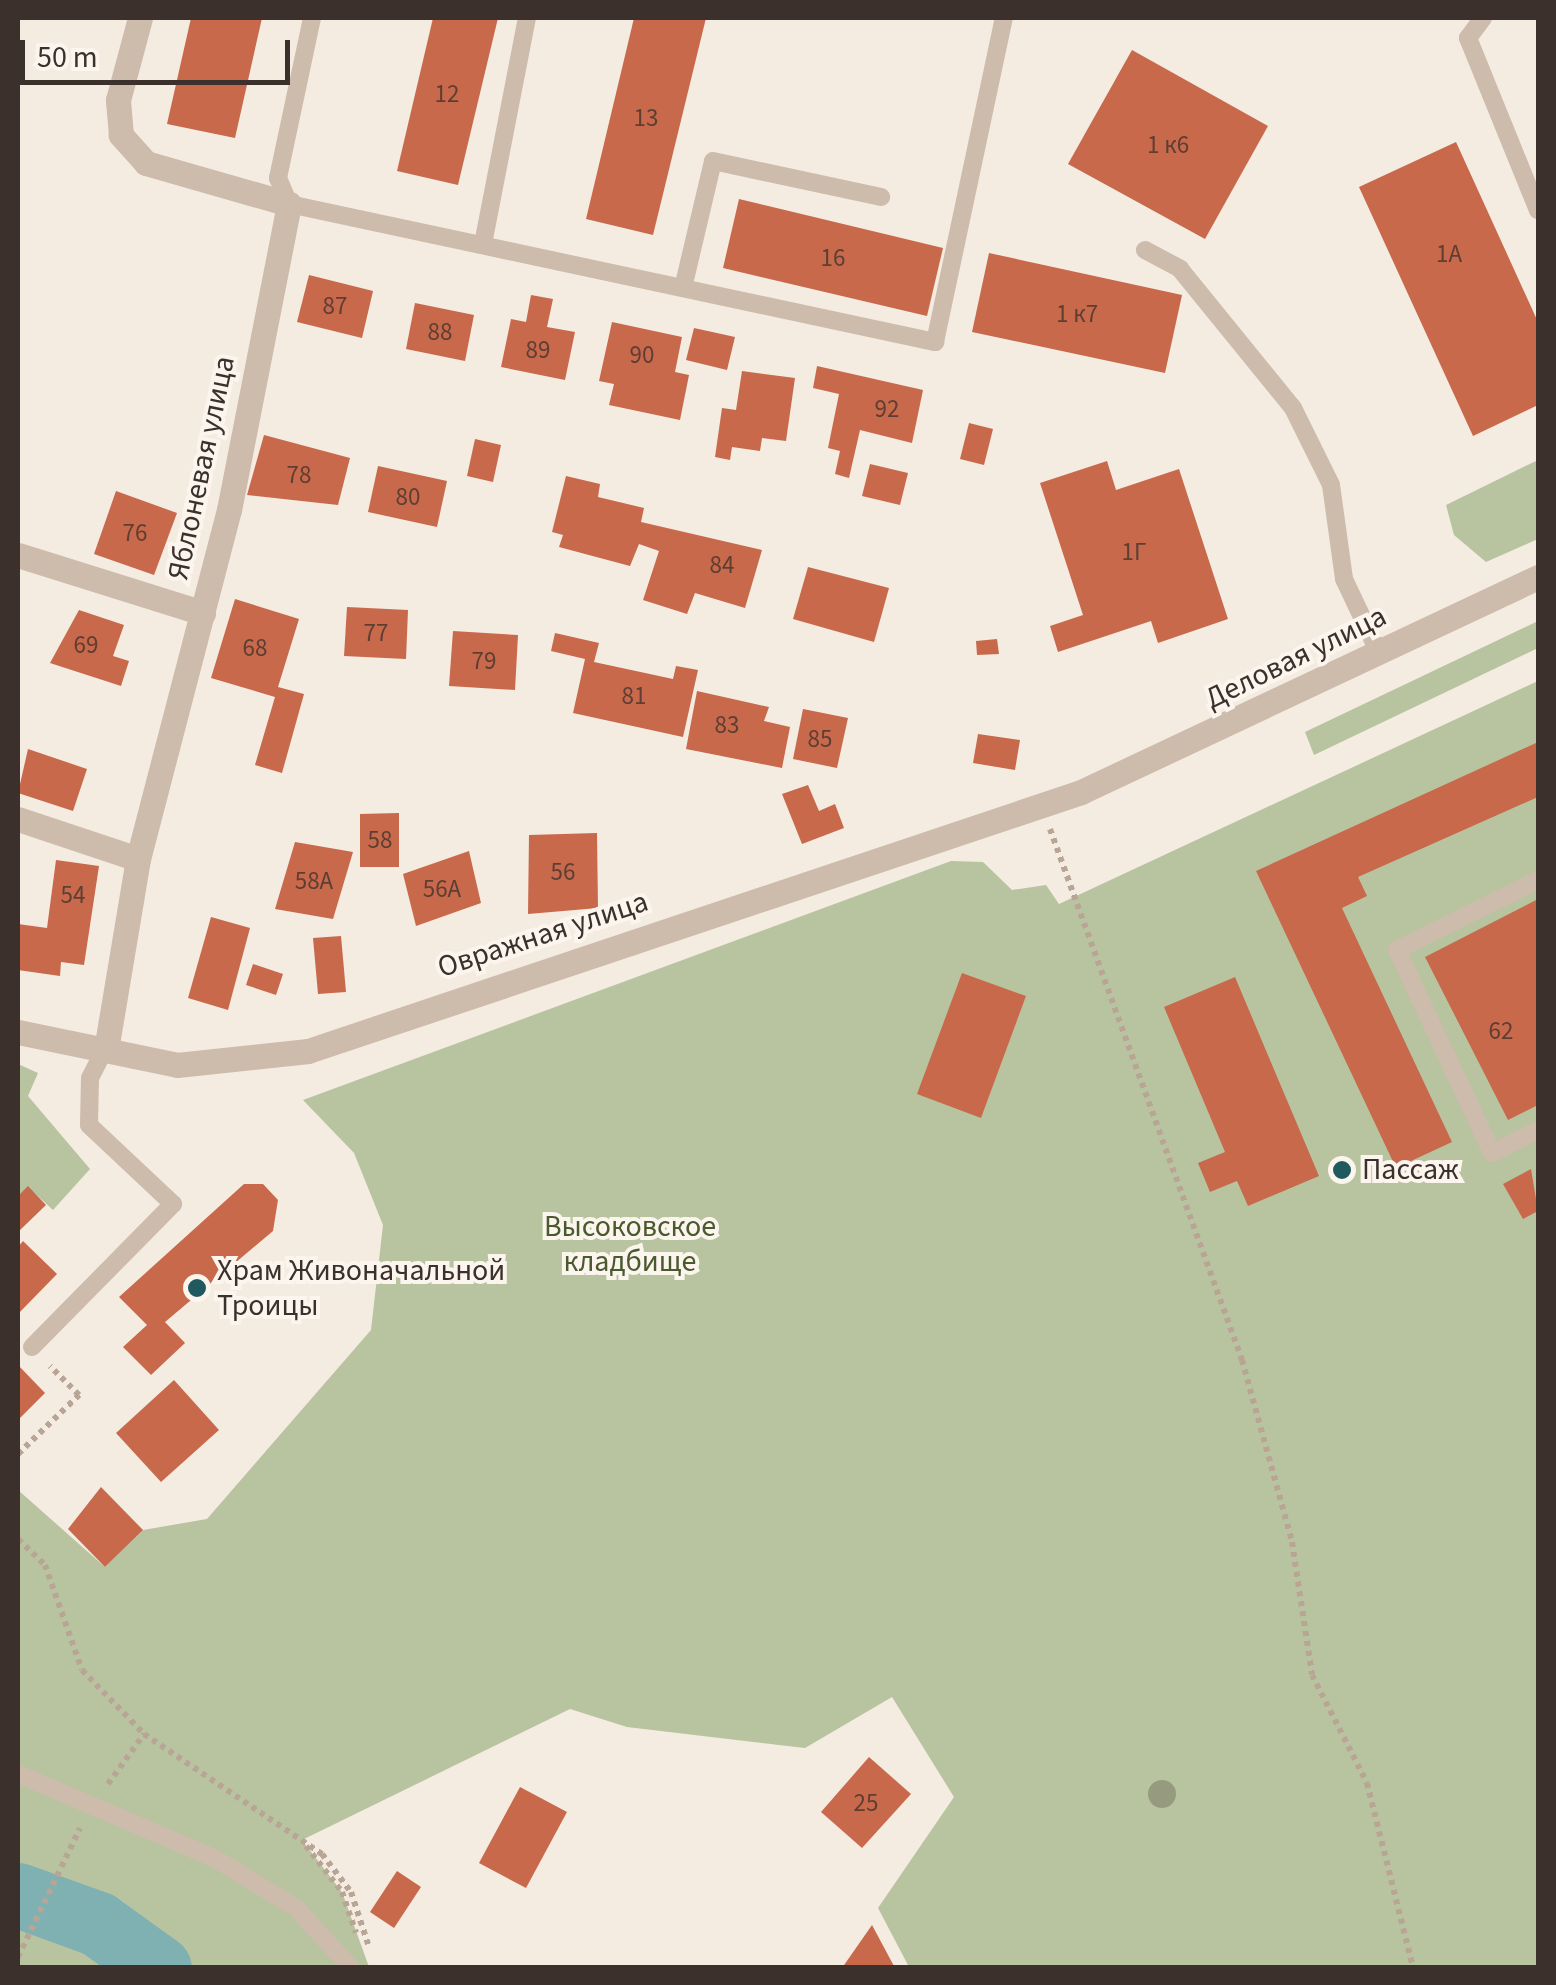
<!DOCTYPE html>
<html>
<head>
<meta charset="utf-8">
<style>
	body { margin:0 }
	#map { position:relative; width:1556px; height:1985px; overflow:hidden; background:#f4ebe1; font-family:"Source Sans 3",sans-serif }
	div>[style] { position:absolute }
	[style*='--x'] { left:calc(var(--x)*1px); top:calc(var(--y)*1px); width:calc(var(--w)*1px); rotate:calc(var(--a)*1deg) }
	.green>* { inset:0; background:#b8c4a0 }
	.river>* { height:65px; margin:-32.5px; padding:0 32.5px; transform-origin:32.5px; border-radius:32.5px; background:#7fb0b2 }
	.building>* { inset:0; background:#c8694b }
	.path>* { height:6px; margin-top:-3px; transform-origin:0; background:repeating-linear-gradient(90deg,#b9a596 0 5px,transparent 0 10px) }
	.service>* { height:18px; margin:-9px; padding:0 9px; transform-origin:9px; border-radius:9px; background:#cdbbac }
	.minor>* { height:25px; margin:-12.5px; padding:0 12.5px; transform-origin:12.5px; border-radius:12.5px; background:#cdbbac }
	.tertiary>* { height:25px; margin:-12.5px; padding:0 12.5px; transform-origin:12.5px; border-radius:12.5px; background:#cdbbac }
	.trees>* { width:28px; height:28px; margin:-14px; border-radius:50%; background:#969b7f }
	.dots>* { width:28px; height:28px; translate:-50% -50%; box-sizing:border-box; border:5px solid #fbf5ee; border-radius:50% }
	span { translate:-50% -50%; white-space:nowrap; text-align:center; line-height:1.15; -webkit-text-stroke:8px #fbf5ee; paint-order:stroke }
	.number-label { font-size:25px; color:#5e3e33 }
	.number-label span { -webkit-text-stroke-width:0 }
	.street-label { font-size:30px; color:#3b302b }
	.poi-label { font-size:30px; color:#3b302b }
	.left { translate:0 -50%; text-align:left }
	.park-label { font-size:30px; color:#4a5a2e }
	.frame { position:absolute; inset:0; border:20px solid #3b302b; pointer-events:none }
	.scale { position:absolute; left:20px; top:40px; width:270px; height:45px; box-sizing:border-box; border:5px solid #3b302b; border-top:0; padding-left:12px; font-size:30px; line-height:35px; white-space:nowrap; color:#3b302b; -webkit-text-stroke:8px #fbf5ee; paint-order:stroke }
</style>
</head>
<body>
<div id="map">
	<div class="green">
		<i style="clip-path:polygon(1538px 460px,1538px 539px,1486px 562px,1454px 535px,1446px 505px)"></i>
		<i style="clip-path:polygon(1538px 621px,1538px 648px,1314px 755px,1305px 732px)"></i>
		<i style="clip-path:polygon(1538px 681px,1538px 1967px,909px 1967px,878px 1908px,954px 1797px,892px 1697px,805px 1748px,627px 1727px,570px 1709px,302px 1840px,342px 1892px,369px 1967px,18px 1968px,18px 1490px,105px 1567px,143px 1530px,207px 1519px,371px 1330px,383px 1225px,354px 1153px,303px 1100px,951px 861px,983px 862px,1012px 890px,1046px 885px,1059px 904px)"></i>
		<i style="clip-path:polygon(18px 1064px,38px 1073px,28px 1096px,90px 1169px,53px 1210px,28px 1187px,18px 1196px)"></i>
	</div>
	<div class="river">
		<i style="--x:18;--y:1895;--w:85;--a:19.9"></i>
		<i style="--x:98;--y:1924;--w:75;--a:35.8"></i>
	</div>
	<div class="building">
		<i style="clip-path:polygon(191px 18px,262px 18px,235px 138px,167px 124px)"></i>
		<i style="clip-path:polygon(433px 18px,498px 18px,458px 185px,397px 171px)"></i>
		<i style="clip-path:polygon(634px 18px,706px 18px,653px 235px,586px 219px)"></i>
		<i style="clip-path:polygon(1132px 50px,1268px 126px,1205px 239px,1068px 164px)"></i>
		<i style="clip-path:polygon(1456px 142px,1538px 322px,1538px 405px,1473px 436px,1359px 187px)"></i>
		<i style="clip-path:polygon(739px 199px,943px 248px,927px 316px,723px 268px)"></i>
		<i style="clip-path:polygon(989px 253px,1182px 295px,1165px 373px,972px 332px)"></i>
		<i style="clip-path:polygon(309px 275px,373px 291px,362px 338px,297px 322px)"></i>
		<i style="clip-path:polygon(531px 295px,553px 299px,547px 327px,575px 332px,565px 380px,501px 367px,511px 319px,526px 322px)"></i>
		<i style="clip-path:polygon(415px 303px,474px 315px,465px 361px,406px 349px)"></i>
		<i style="clip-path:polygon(612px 322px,682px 337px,675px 372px,689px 375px,680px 420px,609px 405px,614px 384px,599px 381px)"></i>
		<i style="clip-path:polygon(694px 328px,735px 337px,727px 370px,686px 360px)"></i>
		<i style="clip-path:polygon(817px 366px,923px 390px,912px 443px,860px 430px,849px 478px,835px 474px,840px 451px,828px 448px,839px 394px,813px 388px)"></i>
		<i style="clip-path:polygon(742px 371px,795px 378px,786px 441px,762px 438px,760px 451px,732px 447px,730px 460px,715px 457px,722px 408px,736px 410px)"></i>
		<i style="clip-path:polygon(969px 423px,993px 429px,984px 465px,960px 459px)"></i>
		<i style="clip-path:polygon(264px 435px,350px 458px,338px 505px,247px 495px)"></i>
		<i style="clip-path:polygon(475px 439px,501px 445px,493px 482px,467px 476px)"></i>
		<i style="clip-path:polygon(1107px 461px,1116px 490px,1179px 469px,1228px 619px,1158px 643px,1151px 621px,1058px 652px,1050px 626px,1083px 615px,1040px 483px)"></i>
		<i style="clip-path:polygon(870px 464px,908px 473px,900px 505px,862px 496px)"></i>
		<i style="clip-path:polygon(378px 466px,447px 481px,437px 527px,368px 512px)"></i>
		<i style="clip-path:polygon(566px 476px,600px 484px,598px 497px,644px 508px,641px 522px,762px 550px,745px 608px,695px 593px,687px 614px,643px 600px,659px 551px,639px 544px,630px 566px,559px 547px,563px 535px,552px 532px)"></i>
		<i style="clip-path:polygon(116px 491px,177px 513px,154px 575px,94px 554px)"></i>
		<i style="clip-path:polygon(808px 567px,889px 588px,874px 642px,793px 619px)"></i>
		<i style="clip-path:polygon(235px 599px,299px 619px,278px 687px,304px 694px,282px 773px,255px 765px,275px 697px,211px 678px)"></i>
		<i style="clip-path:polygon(347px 607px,408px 610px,406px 659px,344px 656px)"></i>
		<i style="clip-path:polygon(79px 610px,124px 625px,113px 656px,129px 661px,121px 686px,50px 663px)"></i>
		<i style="clip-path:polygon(453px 631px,518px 635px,515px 690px,449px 686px)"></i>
		<i style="clip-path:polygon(555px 633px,599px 643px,594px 662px,673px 679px,676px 666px,698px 670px,683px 737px,573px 713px,585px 659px,551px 651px)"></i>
		<i style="clip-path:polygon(997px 639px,999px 654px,977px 655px,976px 641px)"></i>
		<i style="clip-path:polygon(697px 691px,769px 707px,764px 721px,790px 727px,782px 768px,686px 749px)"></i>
		<i style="clip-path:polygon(803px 709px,848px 718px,837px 768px,793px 759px)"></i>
		<i style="clip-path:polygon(978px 734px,1020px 740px,1015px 770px,973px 763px)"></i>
		<i style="clip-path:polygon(1538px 742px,1538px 797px,1358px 877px,1367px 896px,1342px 908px,1452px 1142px,1396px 1168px,1256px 871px)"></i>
		<i style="clip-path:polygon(28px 749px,87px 769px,73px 811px,18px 793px)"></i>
		<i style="clip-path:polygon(808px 785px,819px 811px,835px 804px,844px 828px,802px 844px,782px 794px)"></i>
		<i style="clip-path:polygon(399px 813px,399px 867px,360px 867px,360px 814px)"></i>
		<i style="clip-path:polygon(597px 833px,598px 908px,528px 914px,529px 835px)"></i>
		<i style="clip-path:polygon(295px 842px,353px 852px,333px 919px,275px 909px)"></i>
		<i style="clip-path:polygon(469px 851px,481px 903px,416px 926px,403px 874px)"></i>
		<i style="clip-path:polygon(56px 860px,99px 866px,84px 965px,61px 962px,60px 976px,18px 970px,18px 924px,47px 928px)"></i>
		<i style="clip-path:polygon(1538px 899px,1538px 1105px,1508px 1120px,1425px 957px)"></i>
		<i style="clip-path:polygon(211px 917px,250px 928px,228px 1010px,188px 998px)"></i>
		<i style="clip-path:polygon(341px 936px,346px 992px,318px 994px,313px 938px)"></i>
		<i style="clip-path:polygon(253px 964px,283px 974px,276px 995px,246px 985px)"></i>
		<i style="clip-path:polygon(962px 973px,1026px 996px,981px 1118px,917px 1094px)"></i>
		<i style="clip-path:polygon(1235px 977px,1319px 1176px,1248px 1206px,1237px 1181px,1210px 1192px,1198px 1163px,1225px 1152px,1164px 1007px)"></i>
		<i style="clip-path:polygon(1531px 1169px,1538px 1211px,1523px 1219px,1503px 1184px)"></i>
		<i style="clip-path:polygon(244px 1184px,263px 1184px,278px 1200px,273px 1231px,165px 1322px,185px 1343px,151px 1375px,123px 1347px,147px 1325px,119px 1297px)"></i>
		<i style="clip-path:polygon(28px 1186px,46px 1205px,18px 1232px,18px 1196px)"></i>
		<i style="clip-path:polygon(23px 1241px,57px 1274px,18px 1314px,18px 1247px)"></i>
		<i style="clip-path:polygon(18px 1365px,45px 1393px,18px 1420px)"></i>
		<i style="clip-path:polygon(174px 1380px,219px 1430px,161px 1482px,116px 1433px)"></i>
		<i style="clip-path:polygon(101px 1487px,143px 1530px,105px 1567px,68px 1529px)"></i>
		<i style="clip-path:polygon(869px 1757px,911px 1794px,862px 1848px,821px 1812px)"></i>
		<i style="clip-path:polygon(520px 1787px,567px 1812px,526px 1888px,479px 1863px)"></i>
		<i style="clip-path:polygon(397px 1871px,421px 1887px,394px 1928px,370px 1912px)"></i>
		<i style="clip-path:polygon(872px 1925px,895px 1968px,842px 1968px)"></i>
	</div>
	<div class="path">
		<i style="--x:1050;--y:829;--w:565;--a:70.12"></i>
		<i style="--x:1242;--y:1360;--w:189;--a:74.6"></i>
		<i style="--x:1292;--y:1542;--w:134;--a:81.4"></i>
		<i style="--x:1312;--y:1675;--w:121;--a:63"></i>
		<i style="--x:1367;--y:1783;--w:191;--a:76"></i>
		<i style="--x:18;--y:1454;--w:85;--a:-44"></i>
		<i style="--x:79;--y:1395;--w:41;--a:-135"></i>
		<i style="--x:18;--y:1539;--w:37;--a:44"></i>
		<i style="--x:45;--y:1565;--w:111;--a:70.6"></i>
		<i style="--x:82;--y:1670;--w:89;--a:45.9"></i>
		<i style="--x:144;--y:1734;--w:215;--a:34"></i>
		<i style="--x:322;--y:1854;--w:48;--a:52.7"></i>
		<i style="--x:351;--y:1892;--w:55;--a:71.9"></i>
		<i style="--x:108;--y:1784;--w:62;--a:-54.2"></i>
		<i style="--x:306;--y:1846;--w:58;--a:52"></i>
		<i style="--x:342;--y:1892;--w:43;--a:71.1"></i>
		<i style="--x:18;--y:1957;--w:143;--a:-64.3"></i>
	</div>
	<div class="service">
		<i style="--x:312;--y:18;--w:164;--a:102"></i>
		<i style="--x:278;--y:178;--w:28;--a:67"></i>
		<i style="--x:289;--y:204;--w:661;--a:12.06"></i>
		<i style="--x:935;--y:342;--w:331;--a:-78"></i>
		<i style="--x:1483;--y:18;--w:25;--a:127"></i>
		<i style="--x:1468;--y:38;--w:186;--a:67.9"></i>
		<i style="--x:483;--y:244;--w:230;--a:-79"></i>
		<i style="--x:1145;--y:250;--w:40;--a:28"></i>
		<i style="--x:1180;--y:269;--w:179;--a:50.9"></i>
		<i style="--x:1293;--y:408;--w:86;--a:63.7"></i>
		<i style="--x:1331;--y:485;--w:95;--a:82.1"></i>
		<i style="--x:1344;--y:579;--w:82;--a:64.7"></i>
		<i style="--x:683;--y:288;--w:130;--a:-76.7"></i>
		<i style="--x:713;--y:161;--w:172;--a:12.1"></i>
		<i style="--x:1538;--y:880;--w:157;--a:153.6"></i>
		<i style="--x:1397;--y:950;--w:224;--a:64.9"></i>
		<i style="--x:1492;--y:1153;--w:51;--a:-26.6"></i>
		<i style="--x:32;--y:1347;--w:201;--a:-45.4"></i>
		<i style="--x:173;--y:1204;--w:115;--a:-136.8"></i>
		<i style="--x:89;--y:1125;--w:47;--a:-88.8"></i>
		<i style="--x:90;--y:1078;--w:38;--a:-63"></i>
		<i style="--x:18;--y:1774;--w:215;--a:23.2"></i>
		<i style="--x:216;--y:1859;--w:94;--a:31.5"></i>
		<i style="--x:296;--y:1908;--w:81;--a:47.5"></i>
	</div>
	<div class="minor">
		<i style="--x:18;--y:555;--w:194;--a:17.4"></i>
		<i style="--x:18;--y:819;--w:126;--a:18.4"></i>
	</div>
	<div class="tertiary">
		<i style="--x:18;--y:1032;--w:162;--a:11.7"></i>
		<i style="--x:177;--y:1065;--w:132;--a:-6.1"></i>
		<i style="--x:308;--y:1051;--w:815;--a:-18.52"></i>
		<i style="--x:1081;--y:792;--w:505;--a:-25.2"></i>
		<i style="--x:107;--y:1044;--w:188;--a:-80.5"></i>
		<i style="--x:138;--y:859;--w:361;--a:-75.4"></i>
		<i style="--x:229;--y:510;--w:312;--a:-78.9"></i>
		<i style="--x:289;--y:204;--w:149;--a:-164"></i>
		<i style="--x:146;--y:163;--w:38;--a:-132"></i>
		<i style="--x:121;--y:135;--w:35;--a:-95"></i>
		<i style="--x:118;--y:100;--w:85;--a:-75"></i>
	</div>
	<div class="trees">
		<i style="left:1162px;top:1794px"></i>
	</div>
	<div class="dots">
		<i style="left:1342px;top:1170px;background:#1f5a5e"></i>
		<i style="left:197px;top:1288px;background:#1f5a5e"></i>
	</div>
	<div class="number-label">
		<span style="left:447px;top:94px">12</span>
		<span style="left:646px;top:118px">13</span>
		<span style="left:1168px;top:145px">1 к6</span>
		<span style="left:1449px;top:254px">1А</span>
		<span style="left:833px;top:258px">16</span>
		<span style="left:335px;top:306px">87</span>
		<span style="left:1077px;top:314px">1 к7</span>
		<span style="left:440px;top:332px">88</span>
		<span style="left:538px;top:350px">89</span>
		<span style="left:642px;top:355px">90</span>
		<span style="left:887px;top:409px">92</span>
		<span style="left:299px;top:475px">78</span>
		<span style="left:408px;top:497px">80</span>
		<span style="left:135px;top:533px">76</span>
		<span style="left:1134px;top:552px">1Г</span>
		<span style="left:722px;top:565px">84</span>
		<span style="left:376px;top:633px">77</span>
		<span style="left:86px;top:645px">69</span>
		<span style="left:255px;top:648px">68</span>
		<span style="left:484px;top:661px">79</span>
		<span style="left:634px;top:696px">81</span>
		<span style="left:727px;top:725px">83</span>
		<span style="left:820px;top:739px">85</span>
		<span style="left:380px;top:840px">58</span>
		<span style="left:563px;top:872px">56</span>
		<span style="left:314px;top:881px">58А</span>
		<span style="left:442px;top:889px">56А</span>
		<span style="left:73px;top:895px">54</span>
		<span style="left:1501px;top:1031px">62</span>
		<span style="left:866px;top:1803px">25</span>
	</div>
	<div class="street-label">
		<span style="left:202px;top:468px;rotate:-78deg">Яблоневая улица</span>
		<span style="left:1296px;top:658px;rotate:-26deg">Деловая улица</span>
		<span style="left:543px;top:935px;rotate:-18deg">Овражная улица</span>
	</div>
	<div class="poi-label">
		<span class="left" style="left:1362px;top:1170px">Пассаж</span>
		<span class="left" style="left:217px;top:1288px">Храм Живоначальной<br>Троицы</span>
	</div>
	<div class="park-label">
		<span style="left:630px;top:1244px">Высоковское<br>кладбище</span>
	</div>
	<div class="frame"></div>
	<div class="scale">50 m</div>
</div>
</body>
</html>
